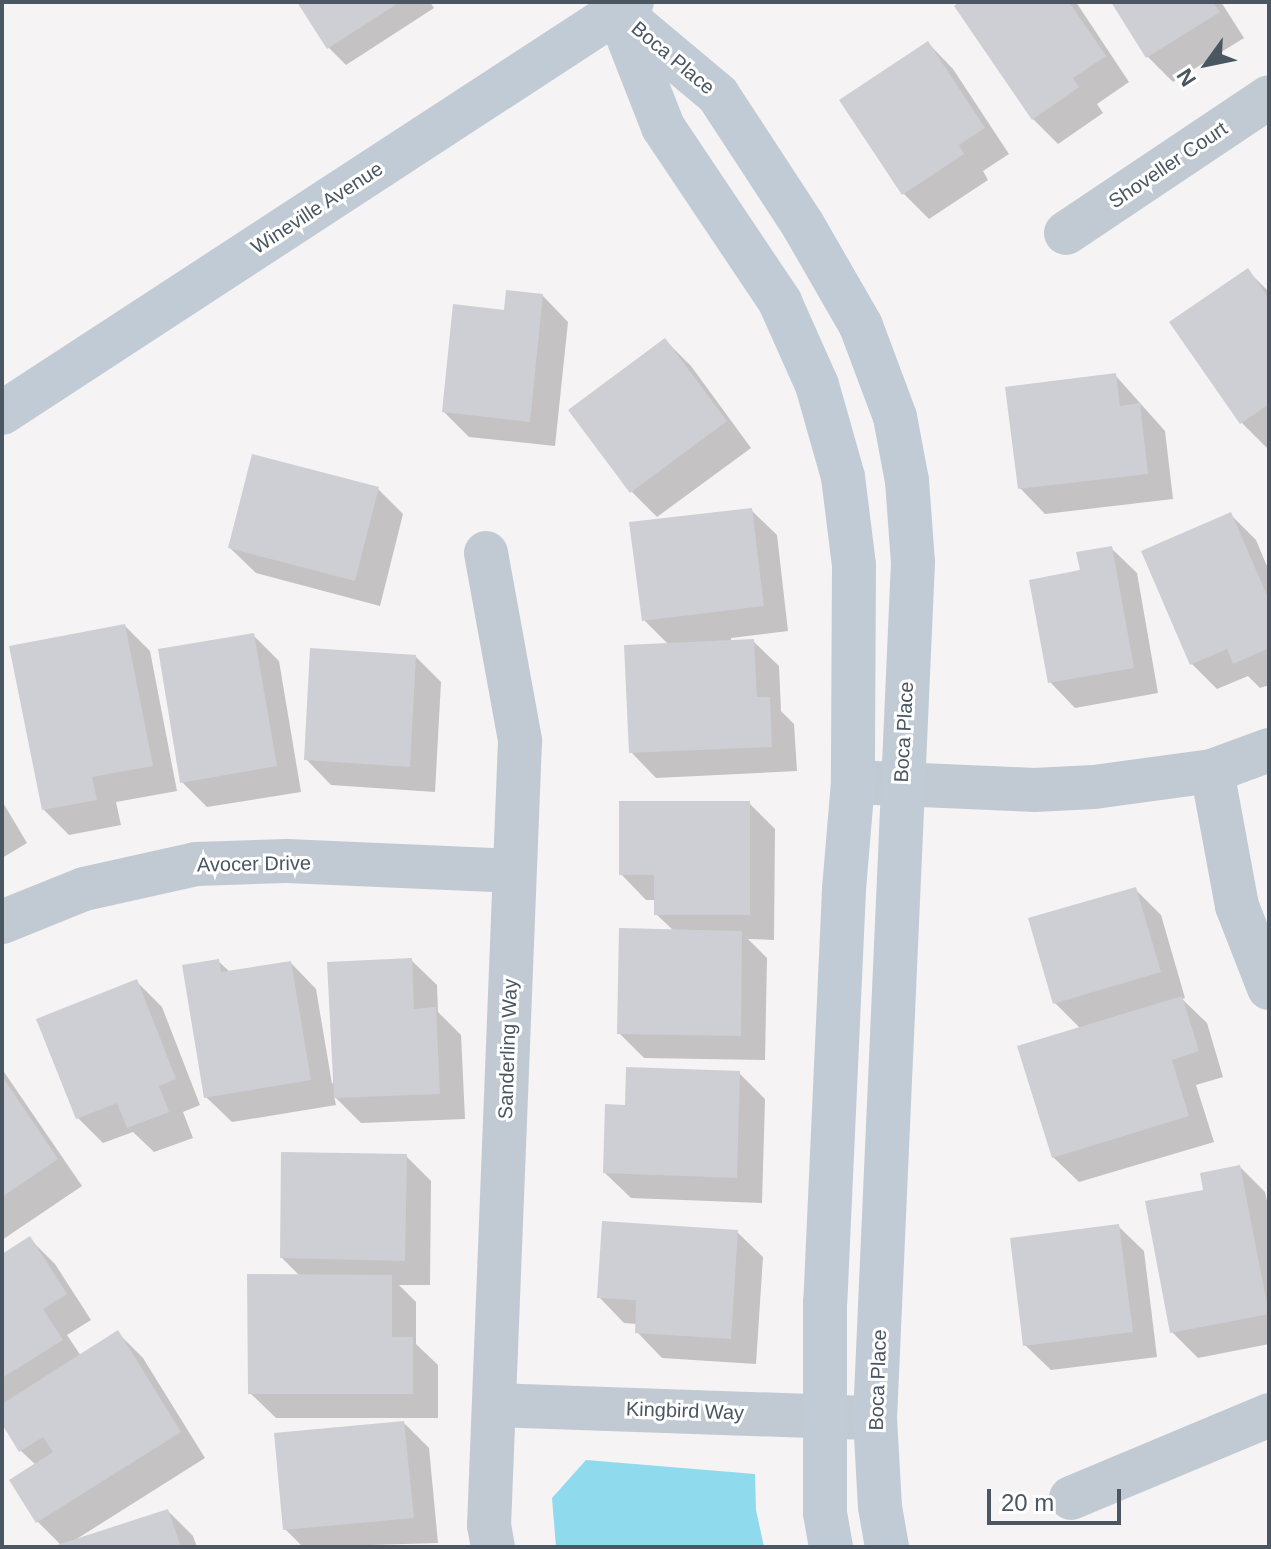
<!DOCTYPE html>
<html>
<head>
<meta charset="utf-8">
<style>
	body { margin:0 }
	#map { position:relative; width:1271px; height:1549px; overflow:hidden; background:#f5f3f3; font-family:Helvetica,sans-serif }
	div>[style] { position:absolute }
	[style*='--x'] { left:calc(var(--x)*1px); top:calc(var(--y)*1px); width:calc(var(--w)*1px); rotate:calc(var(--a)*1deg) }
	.water>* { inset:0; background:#90daee }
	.shadow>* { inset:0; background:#0003 }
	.building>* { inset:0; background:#cdcfd5 }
	.street>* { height:44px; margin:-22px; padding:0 22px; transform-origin:22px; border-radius:22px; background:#c1cad2 }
	.secondary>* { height:44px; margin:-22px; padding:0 22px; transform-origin:22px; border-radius:22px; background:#c1cbd6 }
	span { translate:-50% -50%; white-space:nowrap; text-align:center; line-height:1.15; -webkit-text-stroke:6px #fff; paint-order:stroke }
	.street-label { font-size:20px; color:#4a5661 }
	.frame { position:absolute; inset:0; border:4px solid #4a5661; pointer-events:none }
	.north { position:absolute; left:1167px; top:24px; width:80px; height:80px; -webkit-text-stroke:6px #fff; paint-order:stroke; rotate:237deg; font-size:22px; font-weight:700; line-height:32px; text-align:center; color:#4a5661 }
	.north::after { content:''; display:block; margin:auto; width:28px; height:36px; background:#4a5661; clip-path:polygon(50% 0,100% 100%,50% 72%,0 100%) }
	.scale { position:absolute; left:987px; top:1489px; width:134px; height:36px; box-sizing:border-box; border:4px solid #4a5661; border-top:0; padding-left:10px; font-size:24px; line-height:28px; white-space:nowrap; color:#4a5661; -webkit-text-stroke:6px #fff; paint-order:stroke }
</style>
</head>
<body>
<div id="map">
	<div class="water">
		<i style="clip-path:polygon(586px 1460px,755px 1474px,756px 1510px,764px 1547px,556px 1547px,552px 1498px)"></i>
	</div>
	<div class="shadow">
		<i style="clip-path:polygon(299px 2px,430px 2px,434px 8px,346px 65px,328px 47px)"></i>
		<i style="clip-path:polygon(963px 2px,1076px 2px,1129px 82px,1097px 104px,1103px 113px,1058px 144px,1033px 119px)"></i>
		<i style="clip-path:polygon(1113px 2px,1221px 2px,1244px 38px,1173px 82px,1148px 57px)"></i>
		<i style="clip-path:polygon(928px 43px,953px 69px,1009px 154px,983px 171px,988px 180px,929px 219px,904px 194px)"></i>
		<i style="clip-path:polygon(1248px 271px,1269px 292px,1267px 448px,1242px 423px,1172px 323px)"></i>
		<i style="clip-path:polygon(543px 296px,568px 322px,555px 446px,469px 437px,444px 412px,506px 312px)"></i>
		<i style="clip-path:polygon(665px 340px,691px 366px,751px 448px,657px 517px,632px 492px)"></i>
		<i style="clip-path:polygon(1115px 375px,1165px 431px,1173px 499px,1045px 514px,1020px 488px)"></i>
		<i style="clip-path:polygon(378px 489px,403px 514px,380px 606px,256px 573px,230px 548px)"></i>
		<i style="clip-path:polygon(751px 510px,777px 535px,788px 631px,731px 638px,731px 642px,753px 641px,779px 666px,781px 711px,794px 724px,797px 771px,656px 778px,631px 752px,668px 644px,644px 620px)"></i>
		<i style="clip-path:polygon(1230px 514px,1256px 540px,1269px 571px,1269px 685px,1260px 688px,1248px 676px,1217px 689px,1192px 664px)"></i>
		<i style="clip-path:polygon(1111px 548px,1137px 573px,1158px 693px,1075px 708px,1050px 682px)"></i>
		<i style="clip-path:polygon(125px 626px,150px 651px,177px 791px,116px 802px,121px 825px,69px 835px,44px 810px)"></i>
		<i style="clip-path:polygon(254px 636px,279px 661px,301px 792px,207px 807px,182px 782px)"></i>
		<i style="clip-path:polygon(416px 657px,441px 682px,435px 792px,331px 785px,306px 759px)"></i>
		<i style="clip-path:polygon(2px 801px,27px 843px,2px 858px)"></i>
		<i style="clip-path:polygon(749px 803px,775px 829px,774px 940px,748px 939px,767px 958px,765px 1060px,644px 1058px,619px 1033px,674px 931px,656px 914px,656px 900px,646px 900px,621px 874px)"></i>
		<i style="clip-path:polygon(1135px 889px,1161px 915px,1185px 998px,1182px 999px,1207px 1023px,1223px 1077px,1196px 1085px,1214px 1142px,1079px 1182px,1053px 1157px,1080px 1028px,1054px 1002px)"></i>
		<i style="clip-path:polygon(411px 960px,437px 985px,438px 1012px,461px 1035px,465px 1119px,361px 1123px,334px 1096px,336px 1105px,232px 1122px,206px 1097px,218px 961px,230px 972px,291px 963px,316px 989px,332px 1084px)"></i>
		<i style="clip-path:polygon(136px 981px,162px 1007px,200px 1105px,183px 1112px,193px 1138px,154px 1152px,133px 1132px,103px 1143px,78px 1118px)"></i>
		<i style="clip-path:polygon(2px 1069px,82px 1186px,2px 1240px)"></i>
		<i style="clip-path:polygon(739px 1073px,765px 1099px,762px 1203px,631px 1198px,605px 1173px,627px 1107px)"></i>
		<i style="clip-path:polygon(406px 1156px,431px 1181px,430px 1285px,399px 1285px,416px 1302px,416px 1344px,438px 1365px,438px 1418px,276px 1418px,250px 1393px,300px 1276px,282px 1258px)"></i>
		<i style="clip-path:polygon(1240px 1167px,1265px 1192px,1269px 1210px,1269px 1344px,1198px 1358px,1172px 1332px)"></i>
		<i style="clip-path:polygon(1118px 1226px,1144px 1251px,1157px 1357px,1051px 1370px,1025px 1345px)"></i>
		<i style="clip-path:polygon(737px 1232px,763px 1257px,756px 1364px,662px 1358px,637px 1332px,637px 1324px,624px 1323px,599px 1297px)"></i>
		<i style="clip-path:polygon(30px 1239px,55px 1264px,91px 1320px,67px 1335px,81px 1356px,118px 1333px,143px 1358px,205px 1458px,75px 1540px,168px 1511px,193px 1536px,197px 1547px,58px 1547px,62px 1546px,38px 1522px,12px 1480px,36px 1465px,21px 1451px,2px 1421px,2px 1257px)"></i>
		<i style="clip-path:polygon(404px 1423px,429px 1448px,438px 1543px,303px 1547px,285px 1529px)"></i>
	</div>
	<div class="building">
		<i style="clip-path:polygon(297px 2px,400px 2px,327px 49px)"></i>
		<i style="clip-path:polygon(959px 2px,1069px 2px,1106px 56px,1073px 78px,1079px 87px,1032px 120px,954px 6px)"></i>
		<i style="clip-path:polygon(1111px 2px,1213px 2px,1220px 12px,1146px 58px)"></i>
		<i style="clip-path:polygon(928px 41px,985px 128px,959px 145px,964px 154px,902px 195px,839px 100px)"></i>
		<i style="clip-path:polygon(1248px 268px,1269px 299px,1269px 404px,1240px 424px,1169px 322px)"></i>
		<i style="clip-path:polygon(506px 290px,543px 294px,530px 422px,442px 412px,453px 304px,504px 310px)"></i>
		<i style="clip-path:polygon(665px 338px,727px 421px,630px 493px,568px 410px)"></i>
		<i style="clip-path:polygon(1116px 373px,1120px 406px,1140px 403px,1148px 474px,1018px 489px,1005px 387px)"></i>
		<i style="clip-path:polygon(252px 454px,379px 487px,355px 581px,228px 548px)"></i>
		<i style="clip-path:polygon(752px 508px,764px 606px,642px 621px,629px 522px)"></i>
		<i style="clip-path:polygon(1231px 512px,1269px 600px,1269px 648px,1233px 664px,1227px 649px,1190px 665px,1141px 551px)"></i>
		<i style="clip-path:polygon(1112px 546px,1134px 668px,1048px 683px,1029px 580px,1080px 570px,1076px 552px)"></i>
		<i style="clip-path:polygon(125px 624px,153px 766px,92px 777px,97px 800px,42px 810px,9px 646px)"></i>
		<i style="clip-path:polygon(254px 633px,277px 766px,180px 783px,158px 649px)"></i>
		<i style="clip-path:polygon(754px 639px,757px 697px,770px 697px,772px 747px,629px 753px,624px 645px)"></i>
		<i style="clip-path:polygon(310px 648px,416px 655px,410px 767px,304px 760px)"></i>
		<i style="clip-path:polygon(619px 801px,750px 801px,750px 915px,654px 915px,654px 875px,619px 875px)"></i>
		<i style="clip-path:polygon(1136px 887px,1161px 972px,1053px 1004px,1028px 918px)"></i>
		<i style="clip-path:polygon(619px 928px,742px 931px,741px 1036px,617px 1034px)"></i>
		<i style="clip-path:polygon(412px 958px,414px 1009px,436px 1007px,440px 1094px,334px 1098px,327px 962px)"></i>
		<i style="clip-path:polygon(219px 959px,221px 972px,291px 961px,311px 1080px,204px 1098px,182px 965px)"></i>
		<i style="clip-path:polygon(137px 979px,176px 1079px,159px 1086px,169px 1112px,127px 1128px,117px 1103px,76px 1119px,36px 1019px)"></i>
		<i style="clip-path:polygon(1182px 996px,1199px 1051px,1172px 1060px,1189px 1116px,1052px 1158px,1017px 1046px)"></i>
		<i style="clip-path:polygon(626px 1067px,740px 1071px,737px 1178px,603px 1173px,605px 1104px,625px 1105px)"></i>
		<i style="clip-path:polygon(2px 1076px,58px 1159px,2px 1197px)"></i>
		<i style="clip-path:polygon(281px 1152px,407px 1154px,405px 1261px,280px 1258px)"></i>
		<i style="clip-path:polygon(1240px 1165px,1269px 1314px,1170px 1333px,1145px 1201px,1203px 1190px,1200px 1173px)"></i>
		<i style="clip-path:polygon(602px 1221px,738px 1230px,731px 1339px,635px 1333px,636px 1300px,597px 1298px)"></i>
		<i style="clip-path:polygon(1119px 1224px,1133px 1332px,1023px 1346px,1010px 1238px)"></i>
		<i style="clip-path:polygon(30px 1236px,67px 1294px,43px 1309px,63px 1340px,2px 1378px,2px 1254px)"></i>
		<i style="clip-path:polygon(247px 1274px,392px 1275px,392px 1337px,413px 1337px,413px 1394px,248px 1394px)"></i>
		<i style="clip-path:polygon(118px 1330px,181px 1432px,36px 1523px,9px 1480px,53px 1452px,43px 1437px,19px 1452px,2px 1424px,2px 1404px)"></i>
		<i style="clip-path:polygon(404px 1421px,414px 1518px,283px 1530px,274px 1433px)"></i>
		<i style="clip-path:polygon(168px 1509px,181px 1547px,54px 1547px,54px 1546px)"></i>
	</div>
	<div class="street">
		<i style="--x:1066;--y:233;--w:244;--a:-33.8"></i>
		<i style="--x:486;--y:553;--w:191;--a:79.7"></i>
		<i style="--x:520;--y:741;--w:785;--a:92.26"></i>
		<i style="--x:489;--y:1525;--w:22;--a:80"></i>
		<i style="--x:1212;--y:771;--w:137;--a:79.5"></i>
		<i style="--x:1237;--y:906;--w:88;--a:68.7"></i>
		<i style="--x:853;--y:782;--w:181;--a:2.5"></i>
		<i style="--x:1034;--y:790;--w:60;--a:-2.9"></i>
		<i style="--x:1094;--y:787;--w:119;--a:-7.7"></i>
		<i style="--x:1212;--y:771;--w:61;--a:-20.2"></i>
		<i style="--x:2;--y:922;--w:88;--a:-21.9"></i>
		<i style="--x:84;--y:889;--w:115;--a:-12.6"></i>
		<i style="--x:196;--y:864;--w:91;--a:-1.9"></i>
		<i style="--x:287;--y:861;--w:227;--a:2.5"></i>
		<i style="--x:494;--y:1405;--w:381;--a:2"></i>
		<i style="--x:1071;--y:1498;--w:215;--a:-22.7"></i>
	</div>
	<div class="secondary">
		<i style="--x:618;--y:11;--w:131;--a:40"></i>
		<i style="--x:718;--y:95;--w:155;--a:56.8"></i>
		<i style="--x:803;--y:225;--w:116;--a:60.1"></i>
		<i style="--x:861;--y:326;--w:97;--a:69.5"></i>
		<i style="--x:895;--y:417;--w:65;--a:79.4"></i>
		<i style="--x:907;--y:481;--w:81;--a:85.8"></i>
		<i style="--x:913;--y:562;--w:857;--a:92.54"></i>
		<i style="--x:875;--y:1418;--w:89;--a:86.8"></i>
		<i style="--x:880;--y:1507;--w:41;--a:80.1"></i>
		<i style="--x:620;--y:17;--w:118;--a:68.6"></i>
		<i style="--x:663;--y:127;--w:211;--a:56.2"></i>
		<i style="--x:780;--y:302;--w:91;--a:66"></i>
		<i style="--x:817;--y:385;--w:96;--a:74.2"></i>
		<i style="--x:843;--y:477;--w:89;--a:82.9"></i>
		<i style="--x:854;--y:565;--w:217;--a:90.3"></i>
		<i style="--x:853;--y:782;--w:108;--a:94.8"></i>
		<i style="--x:844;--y:890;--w:412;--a:92.6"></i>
		<i style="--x:825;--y:1302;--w:211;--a:90"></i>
		<i style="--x:825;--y:1513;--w:35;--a:80"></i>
		<i style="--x:2;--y:413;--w:752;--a:-33.12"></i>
	</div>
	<div class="street-label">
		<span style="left:673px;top:58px;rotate:40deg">Boca Place</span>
		<span style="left:1168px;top:165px;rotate:-34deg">Shoveller Court</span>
		<span style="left:317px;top:208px;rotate:-33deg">Wineville Avenue</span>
		<span style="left:904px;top:732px;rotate:-87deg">Boca Place</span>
		<span style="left:254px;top:864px;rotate:-1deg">Avocer Drive</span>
		<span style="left:508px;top:1049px;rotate:-88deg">Sanderling Way</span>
		<span style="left:878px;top:1380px;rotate:-88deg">Boca Place</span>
		<span style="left:685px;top:1411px;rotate:2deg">Kingbird Way</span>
	</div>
	<div class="frame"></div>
	<div class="north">N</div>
	<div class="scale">20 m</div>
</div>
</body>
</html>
